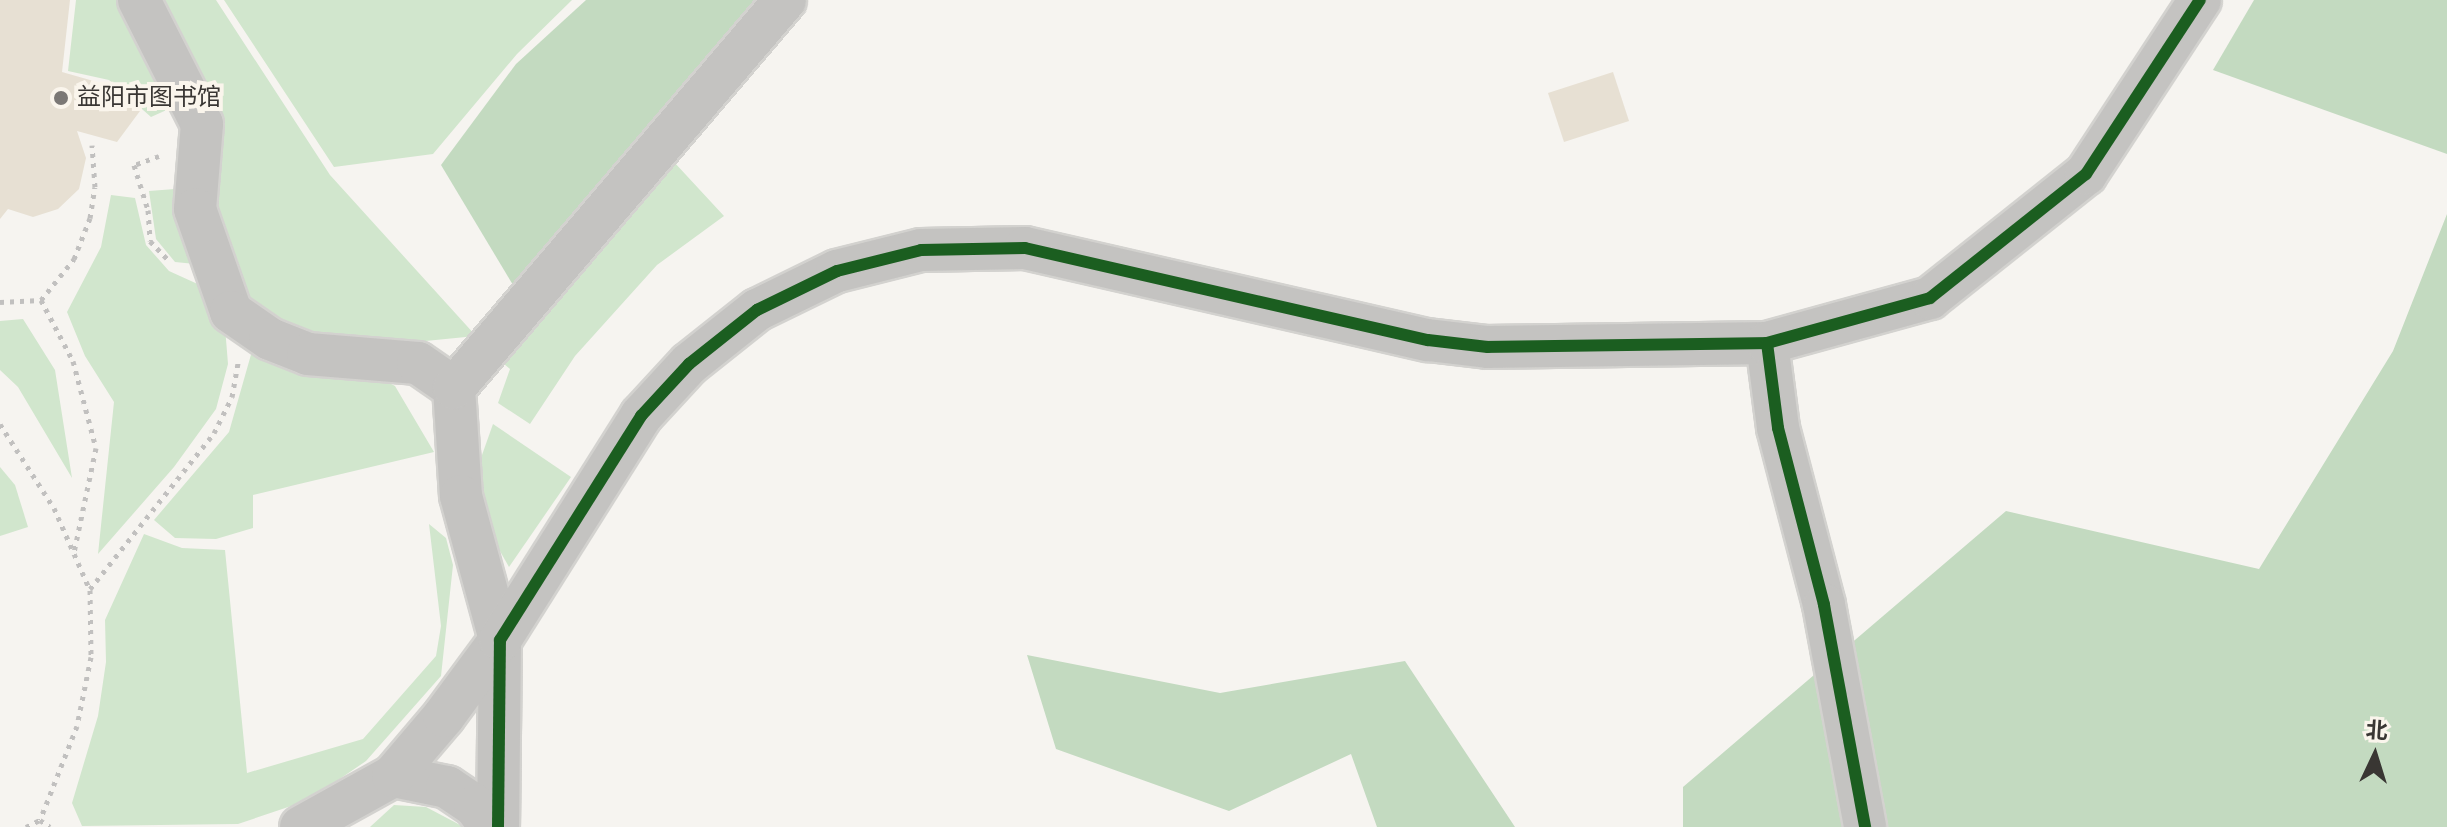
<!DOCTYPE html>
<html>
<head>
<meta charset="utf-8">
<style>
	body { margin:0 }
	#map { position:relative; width:2447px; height:827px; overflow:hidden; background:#f6f4f0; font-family:Signika,"Noto Sans SC",sans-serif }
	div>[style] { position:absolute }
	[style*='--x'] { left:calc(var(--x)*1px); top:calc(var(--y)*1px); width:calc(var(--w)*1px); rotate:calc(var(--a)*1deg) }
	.green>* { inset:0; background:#d1e6cd }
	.forest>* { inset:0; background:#c3dac0 }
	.building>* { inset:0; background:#e7e0d3 }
	.path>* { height:5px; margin-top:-2.5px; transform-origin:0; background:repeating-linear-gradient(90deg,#c1c0bf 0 4px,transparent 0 10px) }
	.roads { filter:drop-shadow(2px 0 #d3d2cf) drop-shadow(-2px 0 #d3d2cf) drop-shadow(0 2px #d3d2cf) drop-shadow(0 -2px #d3d2cf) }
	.minor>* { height:42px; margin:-21px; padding:0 21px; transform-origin:21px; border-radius:21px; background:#c4c3c1 }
	.cycleway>* { height:12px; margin:-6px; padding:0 6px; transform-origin:6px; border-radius:6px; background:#1b5e20 }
	.dots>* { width:22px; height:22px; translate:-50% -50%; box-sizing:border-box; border:4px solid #faf5ec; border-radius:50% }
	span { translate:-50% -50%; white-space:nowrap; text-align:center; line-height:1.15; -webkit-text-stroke:8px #faf5ec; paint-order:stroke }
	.poi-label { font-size:24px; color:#393633 }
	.left { translate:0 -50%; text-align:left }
	.north { position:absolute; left:2335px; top:715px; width:80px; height:80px; -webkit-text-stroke:6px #faf5ec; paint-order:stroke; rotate:4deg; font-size:22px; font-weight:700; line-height:32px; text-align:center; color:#393633 }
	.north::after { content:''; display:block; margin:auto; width:28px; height:36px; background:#393633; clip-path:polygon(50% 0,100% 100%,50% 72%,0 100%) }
</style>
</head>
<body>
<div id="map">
	<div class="green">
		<i style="clip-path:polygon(76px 0,127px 0,180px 104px,151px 117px,109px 80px,68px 71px)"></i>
		<i style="clip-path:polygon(152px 0,216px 0,330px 175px,476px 336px,405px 343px,309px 342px,255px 316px,217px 260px)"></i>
		<i style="clip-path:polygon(224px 0,572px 0,517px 54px,433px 154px,334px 167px)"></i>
		<i style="clip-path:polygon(674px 162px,724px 216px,657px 265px,575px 356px,530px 424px,498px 403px,510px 369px,492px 354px)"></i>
		<i style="clip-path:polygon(175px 189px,187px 194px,195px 264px,175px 262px,156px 239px,149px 191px)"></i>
		<i style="clip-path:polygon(111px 195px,135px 198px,146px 245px,169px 271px,213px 291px,225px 327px,228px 364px,216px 409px,174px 467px,98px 554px,114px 402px,85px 356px,67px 312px,101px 247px)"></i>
		<i style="clip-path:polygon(23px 319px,55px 370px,72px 478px,18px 387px,0 370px,0 321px)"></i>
		<i style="clip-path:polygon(254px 344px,359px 367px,395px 386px,434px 452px,253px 495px,253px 528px,216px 539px,175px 538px,154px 520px,229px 432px)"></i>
		<i style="clip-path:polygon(493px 424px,571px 477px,509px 567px,492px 537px,482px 492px,482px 455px)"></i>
		<i style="clip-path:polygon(0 467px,15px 485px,28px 527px,0 536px)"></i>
		<i style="clip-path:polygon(429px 524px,446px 538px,453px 565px,441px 676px,366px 761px,309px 800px,238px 824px,82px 826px,72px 803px,98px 716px,106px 662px,105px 620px,144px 534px,182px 548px,225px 550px,247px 773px,363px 739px,436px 656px,441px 626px)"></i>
		<i style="clip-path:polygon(394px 805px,426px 807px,464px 827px,370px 827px)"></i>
	</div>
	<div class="forest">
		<i style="clip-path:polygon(586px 0,763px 0,513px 285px,441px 165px,516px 64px)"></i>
		<i style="clip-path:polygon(2254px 0,2447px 0,2447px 154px,2213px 70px)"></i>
		<i style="clip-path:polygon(2447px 214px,2447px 827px,1683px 827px,1683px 787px,2006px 511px,2259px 569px,2393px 351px)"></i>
		<i style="clip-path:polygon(1027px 655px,1220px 693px,1405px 661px,1515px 827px,1377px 827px,1351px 754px,1229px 811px,1056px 749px)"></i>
	</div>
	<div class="building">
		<i style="clip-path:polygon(0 0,70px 0,62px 72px,104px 84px,140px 111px,117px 142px,77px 131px,86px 158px,79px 189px,58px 209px,33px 217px,8px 209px,0 219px)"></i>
		<i style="clip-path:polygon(1613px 72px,1629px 121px,1564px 142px,1548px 93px)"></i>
	</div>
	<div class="path">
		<i style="--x:159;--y:156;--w:27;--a:160"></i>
		<i style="--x:134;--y:165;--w:47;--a:72.7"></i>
		<i style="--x:148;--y:210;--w:31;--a:86"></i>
		<i style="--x:150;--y:241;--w:29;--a:46"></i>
		<i style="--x:41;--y:300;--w:53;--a:-51.2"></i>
		<i style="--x:74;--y:259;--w:44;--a:-68.7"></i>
		<i style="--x:90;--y:218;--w:31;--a:-81"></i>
		<i style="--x:95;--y:187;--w:42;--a:-94.1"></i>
		<i style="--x:0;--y:302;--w:41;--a:-2.8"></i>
		<i style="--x:41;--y:300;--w:69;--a:62.3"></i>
		<i style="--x:73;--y:361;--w:90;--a:75.2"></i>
		<i style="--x:96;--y:448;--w:106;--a:101.9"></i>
		<i style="--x:0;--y:424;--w:100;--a:57.3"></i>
		<i style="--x:54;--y:508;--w:90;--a:66.3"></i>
		<i style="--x:90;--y:590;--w:67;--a:89.1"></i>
		<i style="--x:91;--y:657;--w:70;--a:101.5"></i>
		<i style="--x:77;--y:726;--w:101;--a:111.5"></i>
		<i style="--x:40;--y:820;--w:12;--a:35"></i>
		<i style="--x:90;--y:589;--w:199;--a:-51.5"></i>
		<i style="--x:214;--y:433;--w:40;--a:-63.4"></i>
		<i style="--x:232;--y:397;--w:35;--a:-80"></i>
		<i style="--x:26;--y:827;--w:16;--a:-27"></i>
	</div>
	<div class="roads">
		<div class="minor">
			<i style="--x:139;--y:0;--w:139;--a:63.1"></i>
			<i style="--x:202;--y:124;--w:85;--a:94.7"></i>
			<i style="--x:195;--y:209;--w:109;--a:70.7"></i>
			<i style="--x:231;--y:312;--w:47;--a:34.7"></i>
			<i style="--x:270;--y:339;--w:41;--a:21.5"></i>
			<i style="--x:308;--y:354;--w:110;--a:4.7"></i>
			<i style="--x:418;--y:363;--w:44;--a:34.8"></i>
			<i style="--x:454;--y:388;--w:108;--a:86.3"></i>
			<i style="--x:461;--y:496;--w:149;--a:74.8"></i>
			<i style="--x:500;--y:640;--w:187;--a:90.6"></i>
			<i style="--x:1767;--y:343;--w:86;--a:82.6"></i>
			<i style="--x:1778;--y:428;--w:183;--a:75.4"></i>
			<i style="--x:1824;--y:605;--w:226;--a:79.5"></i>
			<i style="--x:454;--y:388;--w:510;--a:-49.53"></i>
			<i style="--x:393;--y:776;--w:55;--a:11.5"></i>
			<i style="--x:447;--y:787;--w:34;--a:34"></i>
			<i style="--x:475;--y:806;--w:26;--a:54"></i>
			<i style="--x:301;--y:827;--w:105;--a:-29"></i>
			<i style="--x:393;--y:776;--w:79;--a:-49.6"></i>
			<i style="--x:444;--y:716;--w:94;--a:-53.6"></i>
			<i style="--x:500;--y:640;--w:265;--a:-57.8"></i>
			<i style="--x:641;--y:416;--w:71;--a:-47.3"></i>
			<i style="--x:689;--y:364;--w:87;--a:-38.5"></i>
			<i style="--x:757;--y:310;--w:89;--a:-26"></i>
			<i style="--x:837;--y:271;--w:87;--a:-14"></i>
			<i style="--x:921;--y:250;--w:104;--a:-1.1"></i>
			<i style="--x:1025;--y:248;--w:413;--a:12.9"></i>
			<i style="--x:1428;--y:340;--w:60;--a:6.7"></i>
			<i style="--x:1488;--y:347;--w:279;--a:-0.8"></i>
			<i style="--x:1767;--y:343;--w:169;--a:-15.4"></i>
			<i style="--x:1930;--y:298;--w:199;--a:-38.5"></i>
			<i style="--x:2086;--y:174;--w:208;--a:-56.8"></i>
		</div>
	</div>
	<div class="cycleway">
		<i style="--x:1767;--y:343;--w:86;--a:82.6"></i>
		<i style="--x:1778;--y:428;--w:183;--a:75.4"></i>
		<i style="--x:1824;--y:605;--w:226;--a:79.5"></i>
		<i style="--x:498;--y:827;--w:187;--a:-89.4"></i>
		<i style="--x:500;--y:640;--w:265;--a:-57.8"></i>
		<i style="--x:641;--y:416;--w:71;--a:-47.3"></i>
		<i style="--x:689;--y:364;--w:87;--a:-38.5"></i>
		<i style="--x:757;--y:310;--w:89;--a:-26"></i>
		<i style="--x:837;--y:271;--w:87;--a:-14"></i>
		<i style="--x:921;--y:250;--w:104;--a:-1.1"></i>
		<i style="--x:1025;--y:248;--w:413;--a:12.9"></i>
		<i style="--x:1428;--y:340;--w:60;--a:6.7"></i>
		<i style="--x:1488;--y:347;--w:279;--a:-0.8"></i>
		<i style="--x:1767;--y:343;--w:169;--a:-15.4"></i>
		<i style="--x:1930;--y:298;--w:199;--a:-38.5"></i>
		<i style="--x:2086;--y:174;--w:208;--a:-56.8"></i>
	</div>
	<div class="dots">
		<i style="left:61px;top:98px;background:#7b7875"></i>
	</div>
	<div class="poi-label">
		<span class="left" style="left:77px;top:98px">益阳市图书馆</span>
	</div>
	<div class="north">北</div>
</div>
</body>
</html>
